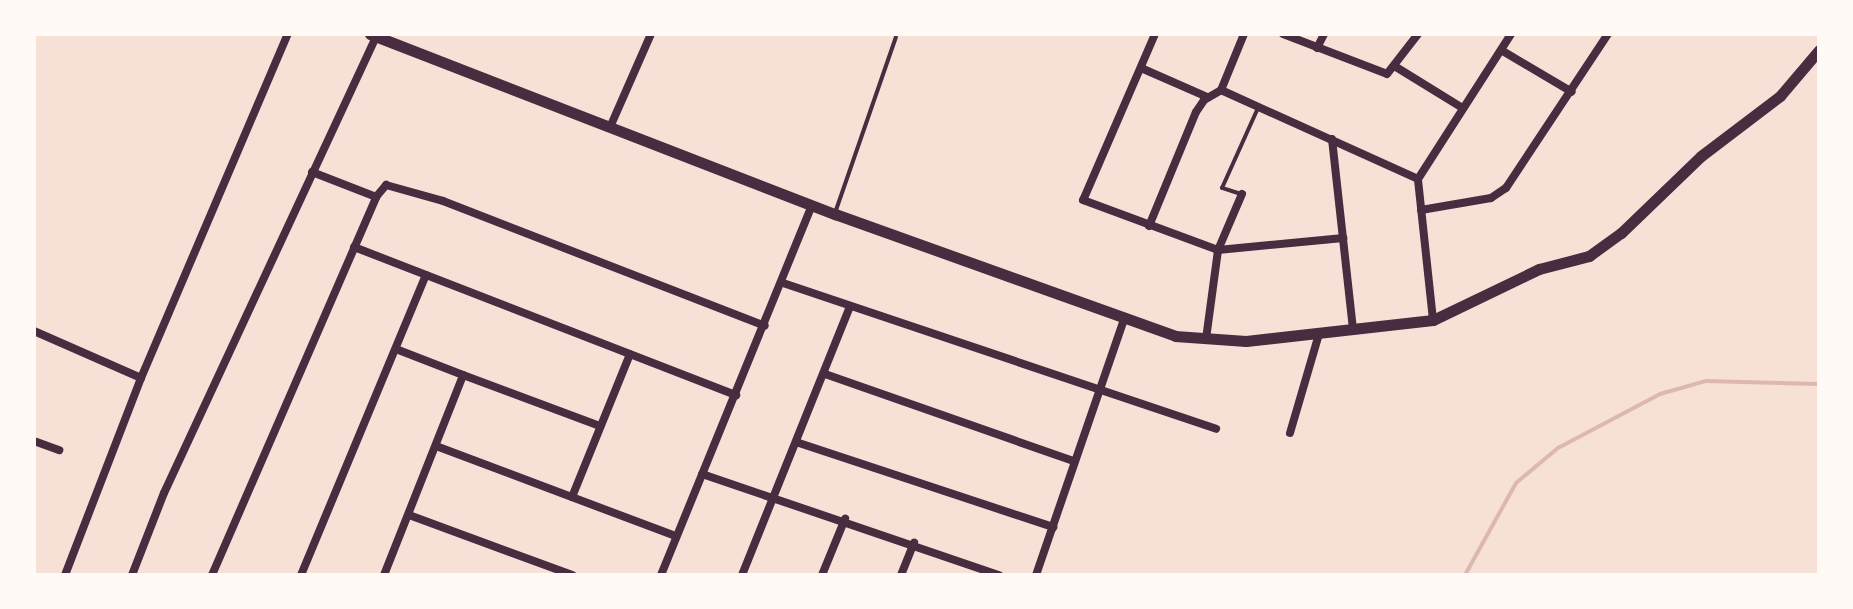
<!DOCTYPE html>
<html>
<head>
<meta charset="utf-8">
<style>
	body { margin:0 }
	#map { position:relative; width:1853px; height:609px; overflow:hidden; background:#f7e1d7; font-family:"IBM Plex Serif",serif }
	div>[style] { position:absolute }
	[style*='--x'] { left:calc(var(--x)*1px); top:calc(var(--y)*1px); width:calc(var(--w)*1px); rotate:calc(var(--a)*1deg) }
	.stream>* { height:4px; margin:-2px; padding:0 2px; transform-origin:2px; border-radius:2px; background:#dcb8b0 }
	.service>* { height:4px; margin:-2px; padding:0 2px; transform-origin:2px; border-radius:2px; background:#4a2c40 }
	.minor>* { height:8px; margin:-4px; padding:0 4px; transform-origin:4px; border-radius:4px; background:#4a2c40 }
	.secondary>* { height:11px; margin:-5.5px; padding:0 5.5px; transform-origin:5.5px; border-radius:5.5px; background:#4a2c40 }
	span { translate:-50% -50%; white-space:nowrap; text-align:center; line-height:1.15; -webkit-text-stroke:8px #fffaf5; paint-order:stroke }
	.frame { position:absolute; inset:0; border:36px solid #fffaf5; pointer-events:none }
</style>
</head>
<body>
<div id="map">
	<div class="stream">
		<i style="--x:1465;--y:575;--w:105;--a:-61"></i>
		<i style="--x:1516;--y:483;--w:55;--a:-39.8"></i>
		<i style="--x:1558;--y:448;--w:115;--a:-27.9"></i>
		<i style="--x:1660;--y:394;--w:48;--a:-15.8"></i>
		<i style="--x:1706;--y:381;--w:113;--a:1.5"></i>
	</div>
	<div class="service">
		<i style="--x:1241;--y:194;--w:20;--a:-162"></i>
		<i style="--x:1222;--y:188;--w:88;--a:-65.8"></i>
		<i style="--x:835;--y:213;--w:186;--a:-70.9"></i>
	</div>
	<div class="minor">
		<i style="--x:1155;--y:34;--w:181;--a:113.4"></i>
		<i style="--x:1083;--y:200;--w:144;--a:20.3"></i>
		<i style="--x:1218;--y:250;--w:126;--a:-5.5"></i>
		<i style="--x:1244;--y:34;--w:61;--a:112.3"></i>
		<i style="--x:1221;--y:90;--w:216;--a:24.3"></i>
		<i style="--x:1283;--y:34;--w:111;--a:21"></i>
		<i style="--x:1387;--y:74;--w:51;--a:-52.2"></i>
		<i style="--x:1317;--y:48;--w:16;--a:-63"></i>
		<i style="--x:1501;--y:50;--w:82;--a:30.6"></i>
		<i style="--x:1396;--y:67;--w:76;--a:31.6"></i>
		<i style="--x:1141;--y:68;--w:72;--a:23.7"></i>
		<i style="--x:611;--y:125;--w:99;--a:-66.3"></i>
		<i style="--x:1332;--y:139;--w:190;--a:83.7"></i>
		<i style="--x:312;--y:172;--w:69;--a:21.3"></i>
		<i style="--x:1421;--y:210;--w:71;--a:-9.7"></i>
		<i style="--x:1491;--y:198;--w:18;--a:-34"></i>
		<i style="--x:1506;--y:188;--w:185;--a:-56.5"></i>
		<i style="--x:1149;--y:226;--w:123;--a:-67.6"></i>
		<i style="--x:1196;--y:112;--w:14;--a:-56"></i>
		<i style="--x:1204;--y:100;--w:20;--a:-30"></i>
		<i style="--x:354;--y:247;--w:410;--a:21.2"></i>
		<i style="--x:783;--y:283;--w:457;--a:18.6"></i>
		<i style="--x:1433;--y:320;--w:142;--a:-96.1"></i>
		<i style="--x:1418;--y:179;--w:172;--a:-57.3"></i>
		<i style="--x:34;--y:331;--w:117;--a:23.7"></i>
		<i style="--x:141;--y:378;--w:374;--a:-66.9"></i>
		<i style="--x:1206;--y:339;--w:90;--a:-82.3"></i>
		<i style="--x:1218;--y:250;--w:61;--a:-66.8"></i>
		<i style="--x:825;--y:374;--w:264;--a:19.3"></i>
		<i style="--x:463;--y:375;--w:146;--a:20.4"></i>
		<i style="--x:1290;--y:433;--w:100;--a:-73.7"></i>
		<i style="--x:34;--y:441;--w:27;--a:20"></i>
		<i style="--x:799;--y:443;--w:268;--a:18.3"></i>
		<i style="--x:436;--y:446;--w:256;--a:20.6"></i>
		<i style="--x:702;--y:474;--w:314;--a:18.8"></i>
		<i style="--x:572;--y:497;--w:154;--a:-67.9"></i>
		<i style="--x:409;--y:515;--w:174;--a:20.2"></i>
		<i style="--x:65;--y:575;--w:211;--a:-68.9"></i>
		<i style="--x:132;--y:575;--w:88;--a:-68.7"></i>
		<i style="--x:164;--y:493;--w:503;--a:-65.07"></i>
		<i style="--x:212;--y:575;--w:412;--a:-66.5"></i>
		<i style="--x:376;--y:197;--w:16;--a:-50"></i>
		<i style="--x:386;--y:185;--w:59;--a:15.7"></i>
		<i style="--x:443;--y:201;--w:345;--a:21.2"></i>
		<i style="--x:301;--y:575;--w:325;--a:-67.4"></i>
		<i style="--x:384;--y:575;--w:215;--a:-68.4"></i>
		<i style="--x:463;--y:375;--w:72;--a:-158.8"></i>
		<i style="--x:661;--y:575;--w:400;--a:-67.8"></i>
		<i style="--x:742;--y:575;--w:290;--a:-68.1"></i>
		<i style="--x:822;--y:575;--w:61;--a:-67.7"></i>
		<i style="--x:901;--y:575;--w:35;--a:-68"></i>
		<i style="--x:1036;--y:575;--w:273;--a:-71"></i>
	</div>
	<div class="secondary">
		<i style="--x:370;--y:34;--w:499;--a:21.2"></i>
		<i style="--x:835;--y:214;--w:361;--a:19.7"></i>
		<i style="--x:1175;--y:336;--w:71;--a:4"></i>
		<i style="--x:1246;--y:341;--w:188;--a:-6.4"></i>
		<i style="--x:1433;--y:320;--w:118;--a:-25.7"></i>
		<i style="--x:1539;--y:269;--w:52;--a:-14.6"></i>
		<i style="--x:1589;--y:256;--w:39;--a:-36"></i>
		<i style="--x:1621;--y:233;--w:111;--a:-43.9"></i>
		<i style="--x:1701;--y:156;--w:99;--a:-37.2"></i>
		<i style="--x:1780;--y:96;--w:60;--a:-49.7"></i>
	</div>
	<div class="frame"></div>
</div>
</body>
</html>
